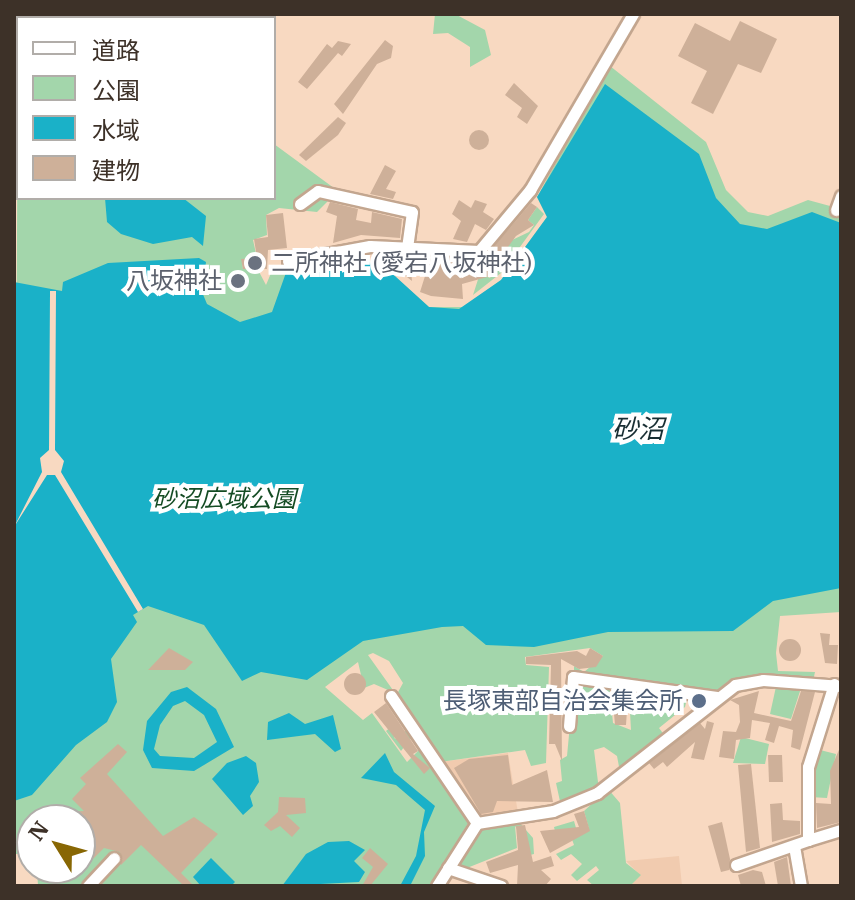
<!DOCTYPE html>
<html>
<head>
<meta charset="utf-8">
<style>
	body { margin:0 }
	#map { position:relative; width:855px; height:900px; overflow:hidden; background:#f8d9c1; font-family:"IBM Plex Serif","Noto Sans JP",serif }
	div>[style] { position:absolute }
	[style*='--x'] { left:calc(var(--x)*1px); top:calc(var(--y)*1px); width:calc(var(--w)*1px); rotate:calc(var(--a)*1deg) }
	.built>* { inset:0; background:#f1cbaf }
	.green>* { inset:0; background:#a3d6ab }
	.water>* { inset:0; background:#1ab1c8 }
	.pier>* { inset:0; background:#f8d9c1 }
	.building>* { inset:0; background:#ceb099 }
	.round { border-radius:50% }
	.roads { filter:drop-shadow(2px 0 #c3a68f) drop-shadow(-2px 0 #c3a68f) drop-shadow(0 2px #c3a68f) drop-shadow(0 -2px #c3a68f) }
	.minor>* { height:11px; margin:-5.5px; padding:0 5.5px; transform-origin:5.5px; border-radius:5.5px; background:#fff }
	.dots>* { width:22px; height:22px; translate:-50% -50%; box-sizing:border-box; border:4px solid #fff; border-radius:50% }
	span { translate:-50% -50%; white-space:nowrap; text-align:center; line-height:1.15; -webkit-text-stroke:8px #fff; paint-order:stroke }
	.worship-label { font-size:24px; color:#5b616d }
	.left { translate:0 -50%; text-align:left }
	.right { translate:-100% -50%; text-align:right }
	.park-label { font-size:24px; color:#144c24; font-style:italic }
	.service-label { font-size:24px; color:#4e5e75 }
	.water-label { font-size:26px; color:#182e33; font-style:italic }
	.frame { position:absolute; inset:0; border:16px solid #3d3128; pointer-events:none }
	.legend { position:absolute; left:16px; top:16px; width:260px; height:184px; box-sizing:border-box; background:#fff; border:2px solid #b1ada9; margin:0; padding:10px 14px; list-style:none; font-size:24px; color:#3d3128 }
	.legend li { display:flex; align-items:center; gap:16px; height:40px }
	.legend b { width:40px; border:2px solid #b1ada9 }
	.north { position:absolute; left:16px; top:804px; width:80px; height:80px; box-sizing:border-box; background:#fff; border:2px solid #b1ada9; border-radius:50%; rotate:307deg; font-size:22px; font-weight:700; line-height:32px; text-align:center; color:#3d3128 }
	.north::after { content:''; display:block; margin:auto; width:28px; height:36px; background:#886704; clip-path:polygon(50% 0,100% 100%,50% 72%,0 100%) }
</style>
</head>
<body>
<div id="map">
	<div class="built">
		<i style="clip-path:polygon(508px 753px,519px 819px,477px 823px,440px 762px)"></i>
		<i style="clip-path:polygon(679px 856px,682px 886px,630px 886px,640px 875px,626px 861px)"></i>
	</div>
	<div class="green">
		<i style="clip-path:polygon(435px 14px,455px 14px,485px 30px,491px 55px,470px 67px,470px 47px,448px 33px,433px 34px)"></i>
		<i style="clip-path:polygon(evenodd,18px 30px,18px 198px,274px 198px,274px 144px,338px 191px,317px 212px,279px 208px,266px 215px,267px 235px,253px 240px,257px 258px,242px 260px,243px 269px,257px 268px,266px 285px,274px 266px,355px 258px,384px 267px,429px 307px,463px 307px,501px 280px,547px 217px,537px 197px,610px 66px,706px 142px,726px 190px,748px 212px,768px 216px,808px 200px,841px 209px,841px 612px,780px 616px,776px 653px,778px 671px,815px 672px,813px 681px,784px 679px,716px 692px,574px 675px,574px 666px,584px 672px,603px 656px,590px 648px,525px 657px,526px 665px,549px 667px,546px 763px,531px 766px,525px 750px,440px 762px,470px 820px,431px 886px,38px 886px,37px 868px,80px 868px,80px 820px,32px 820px,32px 854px,14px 854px,18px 30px,373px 653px,389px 661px,403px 683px,397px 694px,407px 710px,407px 720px,400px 721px,407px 730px,395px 739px,391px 727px,386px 731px,401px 751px,415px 733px,419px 739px,419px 750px,407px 762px,372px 713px,363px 720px,325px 687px,358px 662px,364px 688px,374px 684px,395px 693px,368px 655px,373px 653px)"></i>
		<i style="clip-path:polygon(537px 207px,544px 214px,501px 273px,473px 295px,482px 267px,489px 278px,497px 274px,495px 268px,500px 272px,511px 256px,505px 251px,510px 241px,529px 232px,534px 225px,528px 220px)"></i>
		<i style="clip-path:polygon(574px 682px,609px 683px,613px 723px,631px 730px,630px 712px,644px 714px,654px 688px,688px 694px,685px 707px,659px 728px,665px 736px,620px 772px,617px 756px,604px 747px,594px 750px,599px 790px,561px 806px,556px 783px,562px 781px,560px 760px,567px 756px)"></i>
		<i style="clip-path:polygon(777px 682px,802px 685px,791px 719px,770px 714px)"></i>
		<i style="clip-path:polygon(741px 737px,769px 744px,765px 764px,733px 763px)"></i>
		<i style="clip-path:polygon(816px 749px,836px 754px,827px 798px,810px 797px)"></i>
		<i style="clip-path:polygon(608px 789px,620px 803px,626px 863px,641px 875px,630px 886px,594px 886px,587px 880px,599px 870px,596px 866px,577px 881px,571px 875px,582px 864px,571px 854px,561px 860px,556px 854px,574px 845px,569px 831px,556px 835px,554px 827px,574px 821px,578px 835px,589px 829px,584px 811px)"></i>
		<i style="clip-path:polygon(518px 821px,533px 838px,534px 854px,517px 858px,518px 850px,529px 849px,515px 826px,517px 848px,467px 868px,457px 863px,478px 828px)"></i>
	</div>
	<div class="water">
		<i style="clip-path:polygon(605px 84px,699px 154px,716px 198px,740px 224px,767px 229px,812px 212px,841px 223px,841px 588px,773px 601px,733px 631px,608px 632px,534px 647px,486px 645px,463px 626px,442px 627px,363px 641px,307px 680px,261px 672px,242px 681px,204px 625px,148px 606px,133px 615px,137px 622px,111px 659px,117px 702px,107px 722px,76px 745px,32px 795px,14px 801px,14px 282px,62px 291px,63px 282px,108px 263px,199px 258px,206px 262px,202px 292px,207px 304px,240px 322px,272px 312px,288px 267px,350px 258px,384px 266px,429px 307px,459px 309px,501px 280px,547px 217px,537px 197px)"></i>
		<i style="clip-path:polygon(105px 198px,183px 198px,206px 216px,203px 246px,192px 237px,153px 244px,121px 234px,107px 222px)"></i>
		<i style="clip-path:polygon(evenodd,187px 687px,216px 709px,234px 747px,194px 771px,152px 768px,143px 750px,147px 721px,171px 692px,187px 687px,185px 701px,204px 715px,217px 742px,194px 758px,160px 756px,154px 749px,160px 725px,173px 706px,185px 701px)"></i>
		<i style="clip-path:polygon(289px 713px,305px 724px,333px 715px,341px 749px,335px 752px,315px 734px,267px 740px,268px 722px)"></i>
		<i style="clip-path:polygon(385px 753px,394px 772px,435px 806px,424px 832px,425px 856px,410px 886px,400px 886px,416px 856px,425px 810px,396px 785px,361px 778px)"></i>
		<i style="clip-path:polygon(246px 756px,256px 763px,259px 782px,250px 796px,253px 806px,243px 815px,212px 779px,227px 763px)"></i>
		<i style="clip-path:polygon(349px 841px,365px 850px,354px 861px,365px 872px,359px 882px,282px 886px,306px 854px,328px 842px)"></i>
		<i style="clip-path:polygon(211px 858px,235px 882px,231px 886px,201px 886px,193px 877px)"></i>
	</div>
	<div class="pier">
		<i style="clip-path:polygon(50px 291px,56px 291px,55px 450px,64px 461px,61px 472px,143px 609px,138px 612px,55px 475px,47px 475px,14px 527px,42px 472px,40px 458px,49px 450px)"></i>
	</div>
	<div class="building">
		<i style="clip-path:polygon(740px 21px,777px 39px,761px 73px,738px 64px,713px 114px,691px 103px,707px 71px,678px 56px,695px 23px,730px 41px)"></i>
		<i style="clip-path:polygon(385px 40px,393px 46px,391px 58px,377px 64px,343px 114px,334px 104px)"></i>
		<i style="clip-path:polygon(338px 41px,351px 44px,342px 56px,338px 53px,307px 89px,298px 82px,327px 44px,332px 48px)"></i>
		<i style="clip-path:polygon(514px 83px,538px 106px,527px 124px,517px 117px,522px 108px,505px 95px)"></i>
		<i style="clip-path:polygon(338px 117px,346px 123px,338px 135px,306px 161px,299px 155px)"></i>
		<i class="round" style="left:469px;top:130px;width:20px;height:20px"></i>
		<i style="clip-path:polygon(385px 165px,396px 171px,386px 189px,396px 192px,393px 199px,370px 194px)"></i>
		<i style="clip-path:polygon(459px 200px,471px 208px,475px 200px,487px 204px,483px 212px,494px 219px,486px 230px,475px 224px,467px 242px,453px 239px,461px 221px,452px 214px)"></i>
		<i style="clip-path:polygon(330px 202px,358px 209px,356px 220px,371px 223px,372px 212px,402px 219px,400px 238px,361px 235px,333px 243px,337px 216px,326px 212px)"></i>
		<i style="clip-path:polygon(531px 203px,537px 207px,528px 220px,534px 225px,516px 236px,505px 251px,511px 256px,506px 263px,490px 251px)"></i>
		<i style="clip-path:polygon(283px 213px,287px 248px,268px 250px,267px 269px,243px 269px,241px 259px,257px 258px,254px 239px,268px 237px,266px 215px)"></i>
		<i style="clip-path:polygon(362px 256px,410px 260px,412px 281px,383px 258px)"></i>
		<i style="clip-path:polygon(431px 257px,463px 259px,466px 273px,491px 261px,498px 274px,462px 284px,463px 299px,431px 296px,420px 292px)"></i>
		<i style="clip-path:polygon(820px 633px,830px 634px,829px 645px,838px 645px,837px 664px,825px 663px)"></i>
		<i class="round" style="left:779px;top:639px;width:22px;height:22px"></i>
		<i style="clip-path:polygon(169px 648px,193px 662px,185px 670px,148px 670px)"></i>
		<i style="clip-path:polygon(590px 648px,603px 656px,596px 667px,579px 669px,561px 659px,562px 761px,555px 744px,549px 744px,551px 665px,526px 664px,526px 657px,577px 651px,586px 656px)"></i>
		<i class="round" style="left:344px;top:673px;width:22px;height:22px"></i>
		<i style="clip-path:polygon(612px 691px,646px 696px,644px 712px,627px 710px,626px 725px,615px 725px)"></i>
		<i style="clip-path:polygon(759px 691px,754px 713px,791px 721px,801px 691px,815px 692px,800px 750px,791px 747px,793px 730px,779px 726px,774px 743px,765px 740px,770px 723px,752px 720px,750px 738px,736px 740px,734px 759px,719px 757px,723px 731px,736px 732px,740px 722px,739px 705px,730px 700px)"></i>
		<i style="clip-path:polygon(386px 703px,418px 751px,413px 754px,430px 768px,424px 774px,374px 712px)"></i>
		<i style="clip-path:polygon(707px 721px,714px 723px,704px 760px,691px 758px,695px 742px,667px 767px,663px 762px,654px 769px,649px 763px,700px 723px,705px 729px)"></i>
		<i style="clip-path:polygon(118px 744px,127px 752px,107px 774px,163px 836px,194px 817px,218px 834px,181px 873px,194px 886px,184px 886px,141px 845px,121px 865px,120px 852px,104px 848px,80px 872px,80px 820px,66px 820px,65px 812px,84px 811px,72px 799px,86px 784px,80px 778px)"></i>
		<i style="clip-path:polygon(841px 745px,841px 822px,817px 828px,816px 803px,831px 804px,830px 771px)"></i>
		<i style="clip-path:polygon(508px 755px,512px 785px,547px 770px,553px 802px,497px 801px,493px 812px,481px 814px,454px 768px,469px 759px)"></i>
		<i style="clip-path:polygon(768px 755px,782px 755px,783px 782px,769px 782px)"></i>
		<i style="clip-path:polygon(751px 764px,760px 848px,746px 852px,738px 765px)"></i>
		<i style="clip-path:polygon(279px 797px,305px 798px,306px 813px,286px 815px,300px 828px,292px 837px,280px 826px,271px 831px,264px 825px,278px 812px)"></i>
		<i style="clip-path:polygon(782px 803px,783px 820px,800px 821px,800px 834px,772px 842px,770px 804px)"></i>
		<i style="clip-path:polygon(584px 811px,590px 831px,550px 853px,540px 831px,579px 827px,574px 814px)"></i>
		<i style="clip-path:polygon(722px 822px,730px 859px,729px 870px,721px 872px,708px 826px)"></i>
		<i style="clip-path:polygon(525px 825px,533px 862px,551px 856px,554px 866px,541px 870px,551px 879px,545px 886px,517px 886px,518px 865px,490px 873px,486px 862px,518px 850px,516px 826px)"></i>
		<i style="clip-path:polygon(370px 848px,388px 864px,370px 886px,362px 886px,373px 867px,362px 858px)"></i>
		<i style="clip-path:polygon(787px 857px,791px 886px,778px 886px,774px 862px)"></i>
		<i style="clip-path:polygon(753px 870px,762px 872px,766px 886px,741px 886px,738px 875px)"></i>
	</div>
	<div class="roads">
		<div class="minor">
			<i style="--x:222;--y:17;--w:3;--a:-90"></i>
			<i style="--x:300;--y:204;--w:22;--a:-36"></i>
			<i style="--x:318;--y:191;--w:96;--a:12.6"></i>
			<i style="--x:412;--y:212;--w:34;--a:98"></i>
			<i style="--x:836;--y:210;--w:15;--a:-70"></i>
			<i style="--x:288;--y:261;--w:83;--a:-10.4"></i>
			<i style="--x:370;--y:246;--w:109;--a:2.6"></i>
			<i style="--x:479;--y:251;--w:80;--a:-50.1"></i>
			<i style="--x:530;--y:190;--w:204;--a:-59.7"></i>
			<i style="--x:834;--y:684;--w:87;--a:107.4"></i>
			<i style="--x:808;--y:767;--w:73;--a:90"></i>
			<i style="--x:808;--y:840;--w:34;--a:-17"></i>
			<i style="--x:391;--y:696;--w:153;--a:55.9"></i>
			<i style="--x:569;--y:726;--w:49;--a:-85.3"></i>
			<i style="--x:573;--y:677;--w:145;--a:7.9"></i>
			<i style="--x:794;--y:846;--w:41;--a:80.1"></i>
			<i style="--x:736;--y:865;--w:76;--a:-19.1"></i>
			<i style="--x:448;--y:868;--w:56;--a:18.8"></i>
			<i style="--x:88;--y:886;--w:38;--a:-47"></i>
			<i style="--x:437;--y:886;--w:75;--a:-57.6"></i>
			<i style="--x:477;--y:823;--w:77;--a:-9"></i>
			<i style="--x:553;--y:811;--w:48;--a:-22.2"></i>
			<i style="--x:597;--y:793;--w:175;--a:-38"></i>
			<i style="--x:735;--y:685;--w:28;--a:-10"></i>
			<i style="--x:763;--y:680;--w:78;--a:4.4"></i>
		</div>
	</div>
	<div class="dots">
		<i style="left:255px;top:263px;background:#6b7280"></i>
		<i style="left:238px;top:281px;background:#6b7280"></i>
		<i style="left:699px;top:701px;background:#5c6f8a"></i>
	</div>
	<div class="worship-label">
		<span class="left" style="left:271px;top:263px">二所神社 (愛宕八坂神社)</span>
		<span class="right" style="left:222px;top:281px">八坂神社</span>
	</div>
	<div class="park-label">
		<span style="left:224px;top:499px">砂沼広域公園</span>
	</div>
	<div class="service-label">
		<span class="right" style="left:683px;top:701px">長塚東部自治会集会所</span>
	</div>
	<div class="water-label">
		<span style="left:638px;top:429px">砂沼</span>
	</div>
	<div class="frame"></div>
	<ul class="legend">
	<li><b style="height:10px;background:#fff"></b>道路</li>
	<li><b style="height:22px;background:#a3d6ab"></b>公園</li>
	<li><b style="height:22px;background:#1ab1c8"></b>水域</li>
	<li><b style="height:22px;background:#ceb099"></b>建物</li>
	</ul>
	<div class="north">N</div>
</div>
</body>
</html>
